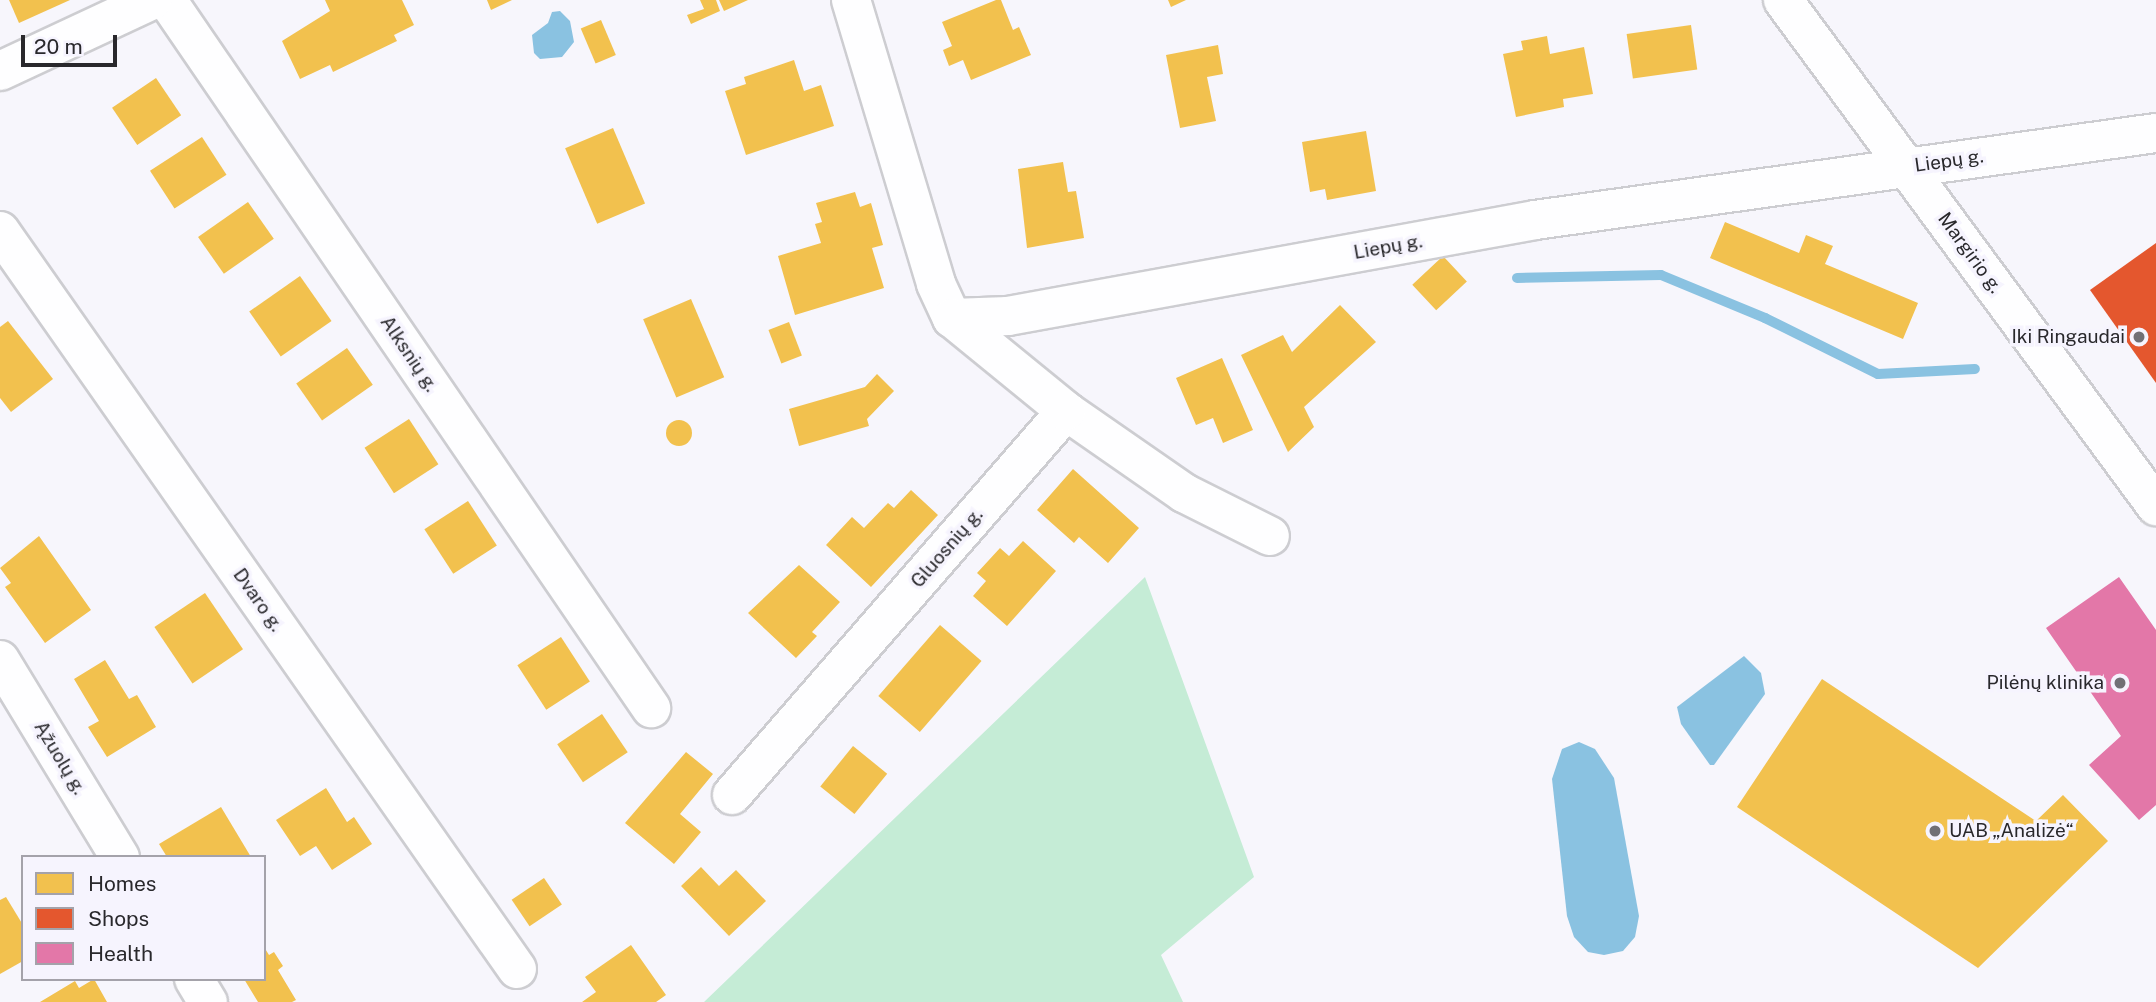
<!DOCTYPE html>
<meta charset="utf-8">
<style>
body{margin:0}
#map{position:relative;width:2156px;height:1002px;overflow:hidden;background:#f7f6fc;font-family:"Public Sans",sans-serif}
div>[style]{position:absolute}
[style*='--x']{left:calc(var(--x)*1px);top:calc(var(--y)*1px);width:calc(var(--w)*1px);rotate:calc(var(--a)*1deg)}
.green>*{inset:0;background:#c5ecd6}
.water>*{inset:0;background:#8ac2e1}
.homes>*{inset:0;background:#f2c14e;transform-origin:0 0}
.round{border-radius:50%}
.shops>*{inset:0;background:#e4572e}
.health>*{inset:0;background:#e377a8}
.stream>*{height:10px;margin:-5px;padding:0 5px;transform-origin:5px;border-radius:5px;background:#8ac2e1}
.roads{filter:drop-shadow(2px 0 #cdcdd1) drop-shadow(-2px 0 #cdcdd1) drop-shadow(0 2px #cdcdd1) drop-shadow(0 -2px #cdcdd1)}
.minor>*{height:38px;margin:-19px;padding:0 19px;transform-origin:19px;border-radius:19px;background:#fefeff}
.dots>*{width:19px;height:19px;translate:-50% -50%;box-sizing:border-box;border:4px solid #f6f4fe;border-radius:50%}
span{translate:-50% -50%;white-space:nowrap;text-align:center;line-height:1.15;-webkit-text-stroke:7px #f6f4fe;paint-order:stroke}
.street-label{font-size:19px;color:#29282c}
.poi-label{font-size:19px;color:#29282c}
.right{translate:-100% -50%;text-align:right}
.left{translate:0 -50%;text-align:left}
.legend{position:absolute;left:21px;top:855px;width:245px;height:126px;box-sizing:border-box;background:#f6f4fe;border:2px solid #a4a2aa;margin:0;padding:9px 12px;list-style:none;font-size:21px;color:#29282c}
.legend li{display:flex;align-items:center;gap:14px;height:35px}
.legend b{width:35px;border:2px solid #a4a2aa}
.scale{position:absolute;left:21px;top:35px;width:96px;height:32px;box-sizing:border-box;border:4px solid #29282c;border-top:0;padding-left:9px;font-size:21px;line-height:24px;white-space:nowrap;color:#29282c;-webkit-text-stroke:5px #f6f4fe;paint-order:stroke}
</style>
<div id="map">
<div class="green">
<div style="clip-path:polygon(1145px 577px,1254px 877px,1161px 955px,1183px 1002px,704px 1002px)"></div>
</div>
<div class="water">
<div style="clip-path:polygon(560px 11px,570px 21px,574px 42px,562px 57px,540px 59px,534px 53px,532px 35px,548px 23px,552px 12px)"></div>
<div style="clip-path:polygon(1744px 656px,1761px 673px,1765px 694px,1714px 765px,1710px 765px,1681px 724px,1677px 707px)"></div>
<div style="clip-path:polygon(1579px 742px,1595px 749px,1614px 778px,1639px 916px,1635px 937px,1623px 951px,1604px 955px,1588px 952px,1574px 937px,1567px 916px,1552px 779px,1562px 749px)"></div>
</div>
<div class="homes">
<div style="clip-path:polygon(9px 0,70px 0,19px 23px)"></div>
<div style="clip-path:polygon(325px 0,402px 0,414px 25px,394px 35px,397px 41px,333px 72px,330px 65px,300px 79px,282px 41px,330px 11px)"></div>
<div style="clip-path:polygon(487px 0,512px 0,491px 10px)"></div>
<div style="clip-path:polygon(700px 0,716px 0,720px 11px,691px 24px,687px 15px,704px 9px)"></div>
<div style="clip-path:polygon(719px 0,748px 0,724px 11px)"></div>
<div style="clip-path:polygon(996px 0,1001px 0,1013px 30px,1019px 27px,1031px 55px,971px 80px,963px 60px,949px 66px,943px 50px,952px 46px,942px 22px)"></div>
<div style="clip-path:polygon(1168px 0,1186px 0,1171px 7px)"></div>
<div style="left:601px;top:20px;width:38px;height:22px;rotate:67deg"></div>
<div style="left:1691px;top:25px;width:45px;height:65px;rotate:82deg"></div>
<div style="clip-path:polygon(1547px 36px,1550px 54px,1584px 47px,1593px 94px,1563px 99px,1564px 107px,1516px 117px,1503px 54px,1523px 50px,1521px 41px)"></div>
<div style="clip-path:polygon(1218px 45px,1223px 74px,1207px 77px,1216px 121px,1180px 128px,1166px 55px)"></div>
<div style="clip-path:polygon(794px 60px,804px 91px,821px 85px,834px 126px,746px 155px,725px 91px,746px 84px,744px 77px)"></div>
<div style="left:156px;top:78px;width:45px;height:53px;rotate:56deg"></div>
<div style="left:613px;top:128px;width:82px;height:52px;rotate:67deg"></div>
<div style="clip-path:polygon(1366px 131px,1376px 191px,1327px 200px,1325px 189px,1310px 192px,1302px 142px)"></div>
<div style="left:202px;top:137px;width:45px;height:62px;rotate:57deg"></div>
<div style="clip-path:polygon(1063px 162px,1068px 192px,1076px 191px,1084px 238px,1027px 248px,1018px 169px)"></div>
<div style="clip-path:polygon(855px 192px,860px 207px,871px 203px,883px 245px,872px 248px,884px 288px,795px 315px,778px 256px,821px 243px,815px 224px,822px 222px,816px 203px)"></div>
<div style="left:248px;top:202px;width:45px;height:61px;rotate:55deg"></div>
<div style="clip-path:polygon(1725px 222px,1799px 253px,1806px 235px,1833px 246px,1825px 264px,1918px 303px,1903px 339px,1710px 258px)"></div>
<div style="left:1443px;top:256px;width:35px;height:42px;rotate:47deg"></div>
<div style="left:300px;top:276px;width:55px;height:62px;rotate:55deg"></div>
<div style="left:691px;top:299px;width:85px;height:52px;rotate:67deg"></div>
<div style="clip-path:polygon(1340px 305px,1376px 342px,1304px 407px,1314px 427px,1288px 452px,1241px 355px,1283px 335px,1292px 352px)"></div>
<div style="clip-path:polygon(8px 321px,53px 379px,11px 412px,0 398px,0 327px)"></div>
<div style="left:789px;top:322px;width:36px;height:22px;rotate:69deg"></div>
<div style="left:347px;top:348px;width:45px;height:62px;rotate:55deg"></div>
<div style="clip-path:polygon(1222px 358px,1253px 430px,1223px 443px,1213px 418px,1196px 425px,1176px 378px)"></div>
<div style="clip-path:polygon(877px 374px,894px 391px,867px 419px,869px 426px,799px 446px,789px 409px,865px 387px)"></div>
<div style="left:409px;top:419px;width:54px;height:53px;rotate:57deg"></div>
<div class="round" style="left:666px;top:420px;width:26px;height:26px"></div>
<div style="clip-path:polygon(1073px 469px,1139px 528px,1108px 563px,1079px 537px,1074px 543px,1037px 510px)"></div>
<div style="clip-path:polygon(911px 490px,938px 515px,871px 587px,826px 545px,852px 517px,864px 528px,888px 503px,894px 508px)"></div>
<div style="left:468px;top:501px;width:53px;height:52px;rotate:57deg"></div>
<div style="clip-path:polygon(39px 536px,91px 610px,45px 643px,5px 587px,11px 583px,0 568px)"></div>
<div style="clip-path:polygon(1023px 541px,1056px 571px,1007px 626px,973px 596px,986px 581px,977px 573px,1000px 548px,1009px 556px)"></div>
<div style="clip-path:polygon(799px 565px,840px 602px,812px 632px,817px 636px,796px 658px,748px 613px)"></div>
<div style="left:205px;top:593px;width:68px;height:61px;rotate:56deg"></div>
<div style="left:940px;top:625px;width:55px;height:94px;rotate:41deg"></div>
<div style="left:561px;top:637px;width:53px;height:52px;rotate:57deg"></div>
<div style="clip-path:polygon(105px 660px,129px 699px,137px 695px,156px 727px,107px 757px,88px 727px,99px 721px,74px 679px)"></div>
<div style="clip-path:polygon(1822px 679px,2036px 821px,2063px 795px,2108px 841px,1978px 968px,1737px 807px)"></div>
<div style="left:602px;top:714px;width:46px;height:54px;rotate:56deg"></div>
<div style="left:853px;top:746px;width:44px;height:52px;rotate:39deg"></div>
<div style="clip-path:polygon(686px 752px,713px 774px,680px 814px,701px 832px,674px 864px,625px 823px)"></div>
<div style="clip-path:polygon(326px 788px,347px 822px,354px 817px,372px 844px,332px 870px,316px 846px,300px 856px,276px 820px)"></div>
<div style="clip-path:polygon(221px 807px,251px 857px,167px 857px,159px 844px)"></div>
<div style="clip-path:polygon(701px 867px,719px 886px,736px 870px,766px 901px,729px 936px,681px 886px)"></div>
<div style="left:544px;top:878px;width:32px;height:39px;rotate:56deg"></div>
<div style="clip-path:polygon(6px 897px,23px 925px,23px 961px,0 974px,0 900px)"></div>
<div style="clip-path:polygon(631px 945px,666px 995px,656px 1002px,582px 1002px,596px 992px,585px 977px)"></div>
<div style="clip-path:polygon(264px 947px,269px 955px,274px 952px,283px 966px,278px 970px,296px 1000px,292px 1002px,258px 1002px,244px 979px,264px 979px)"></div>
<div style="clip-path:polygon(94px 979px,107px 1002px,40px 1002px,75px 981px,79px 988px)"></div>
</div>
<div class="shops">
<div style="clip-path:polygon(2156px 243px,2156px 383px,2090px 290px)"></div>
</div>
<div class="health">
<div style="clip-path:polygon(2119px 577px,2156px 630px,2156px 805px,2139px 820px,2089px 765px,2121px 736px,2046px 628px)"></div>
</div>
<div class="stream">
<div style="--x:1517;--y:278;--w:144;--a:-1.2"></div>
<div style="--x:1661;--y:275;--w:113;--a:22.5"></div>
<div style="--x:1765;--y:318;--w:126;--a:26.4"></div>
<div style="--x:1878;--y:374;--w:97;--a:-3"></div>
</div>
<div class="roads">
<div class="minor">
<div style="--x:167;--y:0;--w:858;--a:55.64"></div>
<div style="--x:851;--y:0;--w:296;--a:73.3"></div>
<div style="--x:936;--y:284;--w:38;--a:65"></div>
<div style="--x:952;--y:318;--w:56;--a:-2"></div>
<div style="--x:1008;--y:316;--w:536;--a:-10.32"></div>
<div style="--x:1535;--y:220;--w:627;--a:-7.98"></div>
<div style="--x:1783;--y:0;--w:629;--a:53.6"></div>
<div style="--x:0;--y:71;--w:168;--a:-25"></div>
<div style="--x:0;--y:231;--w:901;--a:54.99"></div>
<div style="--x:1066;--y:411;--w:144;--a:34.8"></div>
<div style="--x:1184;--y:493;--w:96;--a:26.6"></div>
<div style="--x:0;--y:660;--w:231;--a:58.7"></div>
<div style="--x:732;--y:795;--w:509;--a:-48.98"></div>
<div style="--x:1066;--y:411;--w:147;--a:-140.8"></div>
<div style="--x:194;--y:979;--w:27;--a:59"></div>
</div>
</div>
<div class="dots">
<div style="left:2139px;top:337px;background:#717075"></div>
<div style="left:2120px;top:683px;background:#717075"></div>
<div style="left:1935px;top:831px;background:#717075"></div>
</div>
<div class="street-label">
<span style="left:1949px;top:161px;rotate:-8deg">Liepų g.</span>
<span style="left:1388px;top:247px;rotate:-10deg">Liepų g.</span>
<span style="left:1970px;top:253px;rotate:54deg">Margirio g.</span>
<span style="left:409px;top:354px;rotate:56deg">Alksnių g.</span>
<span style="left:947px;top:548px;rotate:-49deg">Gluosnių g.</span>
<span style="left:258px;top:600px;rotate:55deg">Dvaro g.</span>
<span style="left:60px;top:758px;rotate:59deg">Ąžuolų g.</span>
</div>
<div class="poi-label">
<span class="right" style="left:2125px;top:337px">Iki Ringaudai</span>
<span class="right" style="left:2104px;top:683px">Pilėnų klinika</span>
<span class="left" style="left:1949px;top:831px">UAB „Analizė“</span>
</div>
<ul class="legend">
<li><b style="height:19px;background:#f2c14e"></b>Homes</li>
<li><b style="height:19px;background:#e4572e"></b>Shops</li>
<li><b style="height:19px;background:#e377a8"></b>Health</li>
</ul>
<div class="scale">20 m</div>
</div>
